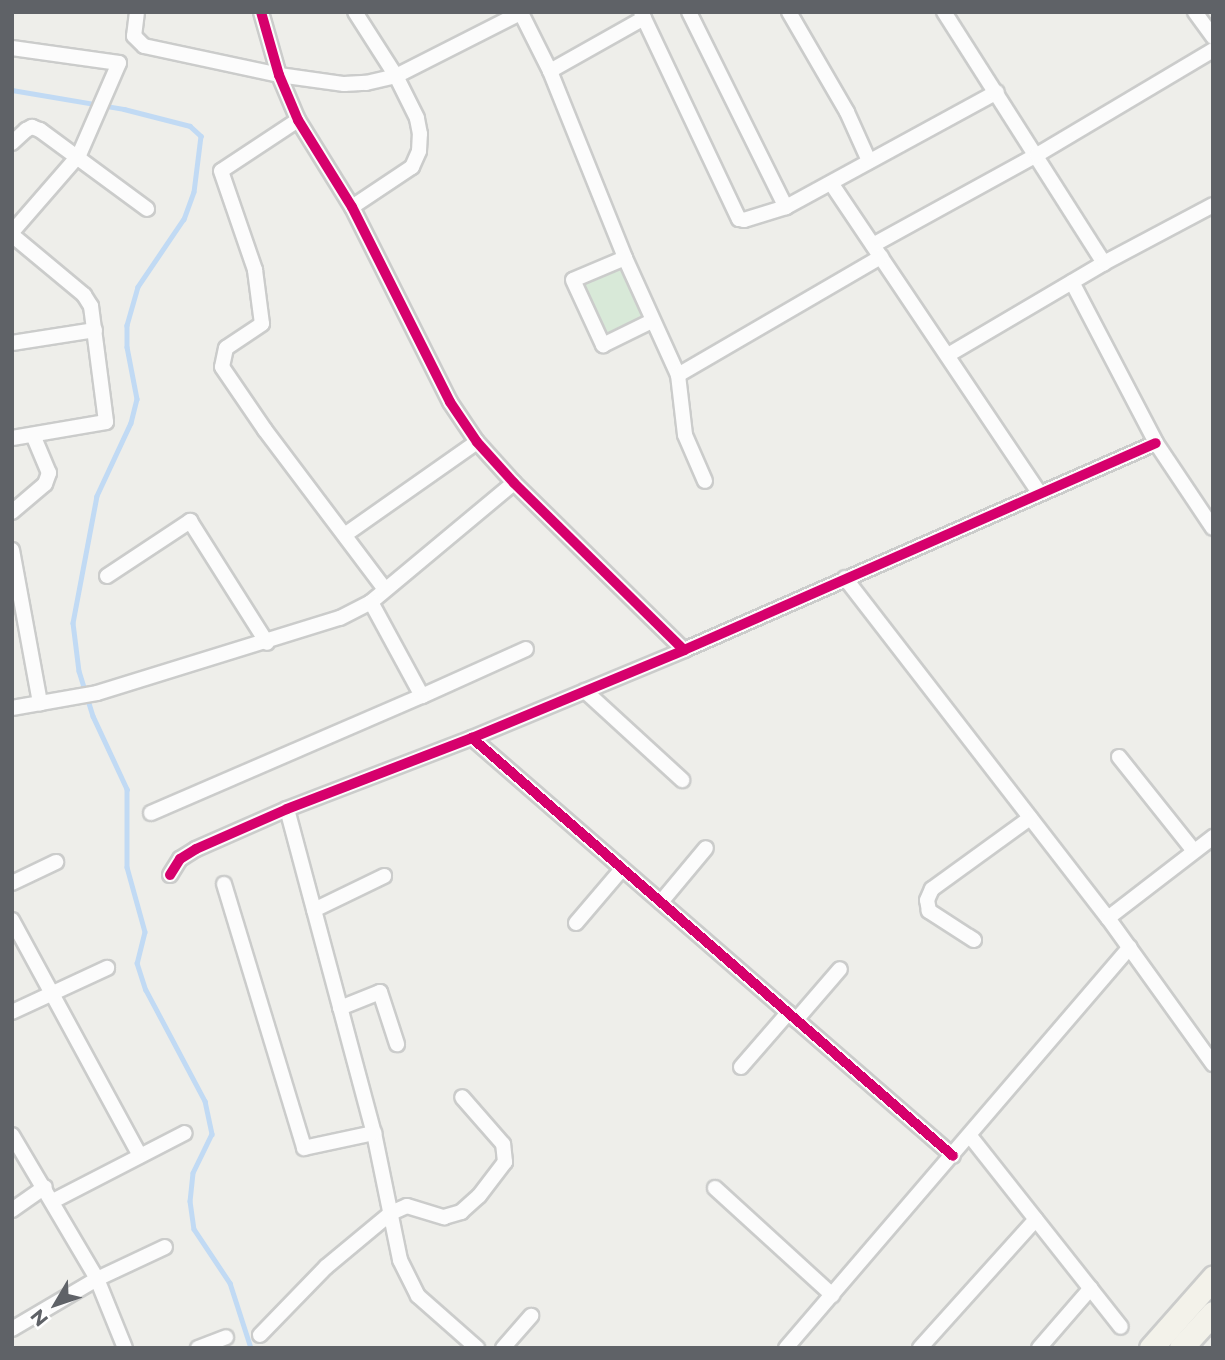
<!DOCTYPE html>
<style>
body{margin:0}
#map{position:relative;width:1225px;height:1360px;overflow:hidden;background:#eeeeea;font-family:Montserrat,sans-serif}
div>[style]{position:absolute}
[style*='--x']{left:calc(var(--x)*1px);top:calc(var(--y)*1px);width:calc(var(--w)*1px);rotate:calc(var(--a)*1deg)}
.green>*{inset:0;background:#d8e9d8;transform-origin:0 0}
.stream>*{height:4.5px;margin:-2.25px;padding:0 2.25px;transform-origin:2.25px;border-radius:2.25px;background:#c1daf4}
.roads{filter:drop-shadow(2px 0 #cbcccb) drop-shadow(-2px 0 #cbcccb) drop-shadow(0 2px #cbcccb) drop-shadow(0 -2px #cbcccb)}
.street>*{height:14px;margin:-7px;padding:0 7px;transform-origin:7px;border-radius:7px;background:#fcfcfc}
.primary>*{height:23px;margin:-11.5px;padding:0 11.5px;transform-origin:11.5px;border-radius:11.5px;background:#f3f2ea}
.cycleway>*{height:10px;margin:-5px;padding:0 5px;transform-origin:5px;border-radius:5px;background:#d6006c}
span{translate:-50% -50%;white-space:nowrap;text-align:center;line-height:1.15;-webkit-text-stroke:5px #fff;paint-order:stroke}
.frame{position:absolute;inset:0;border:14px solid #5f6267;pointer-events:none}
.north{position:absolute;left:21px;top:1269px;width:70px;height:70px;-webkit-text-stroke:5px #fff;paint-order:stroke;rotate:231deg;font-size:19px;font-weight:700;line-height:28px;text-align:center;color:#5f6267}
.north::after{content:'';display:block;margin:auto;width:24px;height:32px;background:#5f6267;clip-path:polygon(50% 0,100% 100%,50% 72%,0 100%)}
</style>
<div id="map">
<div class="green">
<div style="left:623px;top:266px;width:57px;height:45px;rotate:68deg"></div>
</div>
<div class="stream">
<div style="--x:12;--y:90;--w:114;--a:9.6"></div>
<div style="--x:124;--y:109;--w:68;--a:14.4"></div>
<div style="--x:190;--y:126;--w:15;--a:42"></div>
<div style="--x:201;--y:136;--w:56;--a:97.1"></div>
<div style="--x:194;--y:192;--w:29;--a:110"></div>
<div style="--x:184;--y:219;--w:82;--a:124.1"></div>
<div style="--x:138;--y:287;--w:40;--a:106"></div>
<div style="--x:127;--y:325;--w:22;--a:90"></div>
<div style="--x:127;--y:347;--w:53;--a:79.1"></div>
<div style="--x:137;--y:399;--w:25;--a:104"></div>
<div style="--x:131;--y:423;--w:81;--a:115"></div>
<div style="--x:97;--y:496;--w:129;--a:100.7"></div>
<div style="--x:73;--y:623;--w:48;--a:82.9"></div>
<div style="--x:79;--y:671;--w:47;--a:72.7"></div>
<div style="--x:93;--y:716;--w:81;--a:65"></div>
<div style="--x:127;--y:789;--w:78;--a:90"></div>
<div style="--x:127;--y:867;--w:67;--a:74.5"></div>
<div style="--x:145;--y:932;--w:32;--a:104"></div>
<div style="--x:137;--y:963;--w:28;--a:72"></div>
<div style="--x:146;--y:990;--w:126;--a:62"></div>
<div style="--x:205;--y:1101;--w:34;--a:78"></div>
<div style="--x:212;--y:1134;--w:43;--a:116"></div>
<div style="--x:193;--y:1173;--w:28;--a:96"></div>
<div style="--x:190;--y:1201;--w:28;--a:82"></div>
<div style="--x:194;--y:1229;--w:65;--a:56.3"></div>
<div style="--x:230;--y:1283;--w:68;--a:72.1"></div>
</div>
<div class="roads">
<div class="street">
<div style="--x:137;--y:12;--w:24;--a:97"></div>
<div style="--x:134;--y:36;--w:14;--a:45"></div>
<div style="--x:144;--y:46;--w:138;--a:12.1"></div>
<div style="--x:279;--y:75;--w:66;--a:7.9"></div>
<div style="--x:344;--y:84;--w:22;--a:-3"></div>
<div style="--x:366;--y:83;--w:31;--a:-13"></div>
<div style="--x:396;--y:76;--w:141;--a:-26.9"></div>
<div style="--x:261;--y:12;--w:66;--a:74.1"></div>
<div style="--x:279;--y:75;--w:49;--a:67.1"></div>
<div style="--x:298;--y:120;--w:102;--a:58.2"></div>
<div style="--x:352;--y:207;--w:218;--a:63.3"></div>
<div style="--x:450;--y:402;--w:48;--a:56"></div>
<div style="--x:477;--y:442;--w:55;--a:47.9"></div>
<div style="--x:514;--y:483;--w:238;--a:44.5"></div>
<div style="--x:641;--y:12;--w:229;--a:64.7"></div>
<div style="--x:739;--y:219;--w:5;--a:11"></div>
<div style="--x:744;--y:220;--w:44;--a:-17.2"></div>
<div style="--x:786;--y:207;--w:240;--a:-28.6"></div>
<div style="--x:689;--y:12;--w:218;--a:63.6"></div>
<div style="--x:789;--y:12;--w:116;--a:59.9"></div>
<div style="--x:847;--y:112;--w:54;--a:65.8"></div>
<div style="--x:944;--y:12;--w:298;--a:57.5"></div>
<div style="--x:1195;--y:12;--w:31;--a:54"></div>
<div style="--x:521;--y:13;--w:65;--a:63.4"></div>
<div style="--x:550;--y:71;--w:201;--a:68.1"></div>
<div style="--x:625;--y:258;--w:128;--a:65.6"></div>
<div style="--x:678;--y:375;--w:60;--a:83.3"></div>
<div style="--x:685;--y:435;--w:50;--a:66.5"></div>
<div style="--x:12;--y:48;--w:108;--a:8"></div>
<div style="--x:119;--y:63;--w:100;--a:113.5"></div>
<div style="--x:79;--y:155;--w:102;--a:131"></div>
<div style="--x:550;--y:71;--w:108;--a:-29.4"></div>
<div style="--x:298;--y:120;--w:92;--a:146.5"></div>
<div style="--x:221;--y:171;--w:105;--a:71"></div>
<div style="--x:255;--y:270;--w:54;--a:82.6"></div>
<div style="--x:262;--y:324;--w:43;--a:146.3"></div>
<div style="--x:226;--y:348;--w:19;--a:102"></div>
<div style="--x:222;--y:367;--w:76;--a:55.7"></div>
<div style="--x:265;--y:430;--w:199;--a:53"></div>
<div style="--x:12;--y:143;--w:19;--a:-43"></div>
<div style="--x:26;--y:130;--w:7;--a:-27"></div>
<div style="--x:32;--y:127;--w:9;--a:21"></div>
<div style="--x:40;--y:130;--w:133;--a:36.4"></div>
<div style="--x:831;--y:183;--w:372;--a:56.1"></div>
<div style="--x:352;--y:207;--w:72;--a:-33.7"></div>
<div style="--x:412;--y:167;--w:17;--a:-66"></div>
<div style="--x:419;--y:151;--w:17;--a:-87"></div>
<div style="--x:420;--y:134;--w:16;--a:-101"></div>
<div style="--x:417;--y:118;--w:47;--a:-116.6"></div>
<div style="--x:396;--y:76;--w:76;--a:-122.6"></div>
<div style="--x:12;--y:235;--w:94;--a:39.8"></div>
<div style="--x:84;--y:295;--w:13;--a:58"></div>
<div style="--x:91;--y:306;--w:117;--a:82.6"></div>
<div style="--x:106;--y:422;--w:95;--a:170.3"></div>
<div style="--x:873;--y:245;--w:187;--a:-28.8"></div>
<div style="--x:1037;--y:155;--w:205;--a:-30.8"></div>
<div style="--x:625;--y:258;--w:56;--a:157.1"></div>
<div style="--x:573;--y:280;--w:72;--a:65.2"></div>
<div style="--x:603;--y:345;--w:55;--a:-26.1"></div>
<div style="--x:1072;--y:282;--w:182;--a:62.4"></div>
<div style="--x:1156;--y:443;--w:102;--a:56.2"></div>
<div style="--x:12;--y:343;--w:84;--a:-8.9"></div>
<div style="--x:948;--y:355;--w:181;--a:-30.5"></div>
<div style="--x:1104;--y:263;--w:123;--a:-28"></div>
<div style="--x:678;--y:375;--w:235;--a:-30.2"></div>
<div style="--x:12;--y:512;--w:43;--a:-40.3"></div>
<div style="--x:45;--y:484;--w:12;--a:-70"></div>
<div style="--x:49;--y:473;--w:41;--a:-112.8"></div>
<div style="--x:346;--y:534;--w:160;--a:-35.1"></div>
<div style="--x:12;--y:550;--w:156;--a:79.6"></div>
<div style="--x:107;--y:576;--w:100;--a:-33.5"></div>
<div style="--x:190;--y:521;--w:144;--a:57.7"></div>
<div style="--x:845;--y:578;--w:430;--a:52.3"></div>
<div style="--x:1108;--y:918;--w:180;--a:54.3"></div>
<div style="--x:585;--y:691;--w:132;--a:42.5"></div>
<div style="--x:422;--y:696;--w:114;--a:-24.3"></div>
<div style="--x:12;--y:708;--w:86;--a:-10"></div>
<div style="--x:97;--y:693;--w:254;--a:-17.2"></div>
<div style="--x:340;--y:618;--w:35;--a:-27"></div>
<div style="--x:371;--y:602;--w:186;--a:-39.8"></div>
<div style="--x:472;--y:738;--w:637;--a:40.99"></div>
<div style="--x:1119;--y:757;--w:120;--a:51.4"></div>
<div style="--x:287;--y:809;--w:335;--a:75"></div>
<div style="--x:374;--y:1133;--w:130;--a:78.4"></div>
<div style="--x:400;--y:1260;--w:40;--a:63.4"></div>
<div style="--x:418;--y:1296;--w:79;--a:41.4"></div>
<div style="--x:151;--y:813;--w:295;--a:-23.4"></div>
<div style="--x:422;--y:696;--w:107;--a:-118.5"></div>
<div style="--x:170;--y:875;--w:19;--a:-58"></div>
<div style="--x:180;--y:859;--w:19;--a:-32"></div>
<div style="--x:196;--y:849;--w:99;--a:-23.7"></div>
<div style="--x:287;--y:809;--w:198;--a:-21"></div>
<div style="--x:472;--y:738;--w:230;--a:-22.5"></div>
<div style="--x:684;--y:650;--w:515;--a:-23.68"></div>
<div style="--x:12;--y:883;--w:49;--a:-25.5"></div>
<div style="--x:224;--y:884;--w:276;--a:73.1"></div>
<div style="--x:304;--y:1148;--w:72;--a:-12.1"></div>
<div style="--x:661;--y:902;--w:70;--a:-50.2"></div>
<div style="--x:314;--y:910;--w:78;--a:-25.9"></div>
<div style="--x:1108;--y:918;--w:133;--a:-37.6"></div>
<div style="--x:12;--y:920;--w:268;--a:61.5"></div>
<div style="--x:576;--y:923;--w:71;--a:-49.6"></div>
<div style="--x:974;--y:940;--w:54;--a:-147.2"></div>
<div style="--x:929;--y:911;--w:11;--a:-100"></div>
<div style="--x:927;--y:900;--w:12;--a:-66"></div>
<div style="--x:932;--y:889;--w:121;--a:-35.9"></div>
<div style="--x:340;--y:1008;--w:43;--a:-21.8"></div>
<div style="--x:380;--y:992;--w:55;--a:71.9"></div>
<div style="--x:12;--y:1012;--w:105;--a:-24.9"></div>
<div style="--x:796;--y:1020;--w:67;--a:-49.2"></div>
<div style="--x:741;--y:1067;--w:72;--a:-49"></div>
<div style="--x:12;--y:1135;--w:167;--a:59.4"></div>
<div style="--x:97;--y:1279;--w:74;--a:67.9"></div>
<div style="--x:970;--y:1136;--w:243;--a:51.7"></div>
<div style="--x:715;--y:1188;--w:159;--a:42.4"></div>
<div style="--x:53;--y:1201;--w:148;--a:-27.3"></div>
<div style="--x:12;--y:1210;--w:40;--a:-34.9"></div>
<div style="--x:12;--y:1329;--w:99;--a:-30.5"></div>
<div style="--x:97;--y:1279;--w:75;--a:-25.2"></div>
<div style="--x:260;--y:1335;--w:95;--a:-45.9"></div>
<div style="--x:326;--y:1267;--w:85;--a:-39.7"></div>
<div style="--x:391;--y:1213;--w:17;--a:-24"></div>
<div style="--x:407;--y:1206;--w:39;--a:17"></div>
<div style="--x:444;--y:1217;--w:18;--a:-16"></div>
<div style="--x:461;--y:1212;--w:24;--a:-42"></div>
<div style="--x:479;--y:1196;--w:43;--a:-52.6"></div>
<div style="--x:505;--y:1162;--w:18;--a:-96"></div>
<div style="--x:503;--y:1144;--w:62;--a:-131.1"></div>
<div style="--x:198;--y:1348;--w:30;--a:-21"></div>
<div style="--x:503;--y:1348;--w:43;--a:-48.8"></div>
<div style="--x:786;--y:1348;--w:528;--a:-49.38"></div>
<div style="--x:920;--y:1348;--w:173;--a:-48"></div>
<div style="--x:1039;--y:1348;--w:79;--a:-49.1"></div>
</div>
<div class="primary">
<div style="--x:1151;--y:1348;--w:94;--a:-48.5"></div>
<div style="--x:1181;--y:1348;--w:47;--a:-47.6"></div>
</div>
</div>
<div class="cycleway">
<div style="--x:261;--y:12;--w:66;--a:74.1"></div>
<div style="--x:279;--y:75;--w:49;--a:67.1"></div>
<div style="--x:298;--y:120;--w:102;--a:58.2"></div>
<div style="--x:352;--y:207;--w:218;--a:63.3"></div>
<div style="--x:450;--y:402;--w:48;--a:56"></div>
<div style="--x:477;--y:442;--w:55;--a:47.9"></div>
<div style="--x:514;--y:483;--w:238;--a:44.5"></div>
<div style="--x:472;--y:738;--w:637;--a:40.99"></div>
<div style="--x:170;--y:875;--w:19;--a:-58"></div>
<div style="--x:180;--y:859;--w:19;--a:-32"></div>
<div style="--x:196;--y:849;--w:99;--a:-23.7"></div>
<div style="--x:287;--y:809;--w:198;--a:-21"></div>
<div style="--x:472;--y:738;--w:230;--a:-22.5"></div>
<div style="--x:684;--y:650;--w:515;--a:-23.68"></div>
</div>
<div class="frame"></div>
<div class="north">N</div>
</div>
